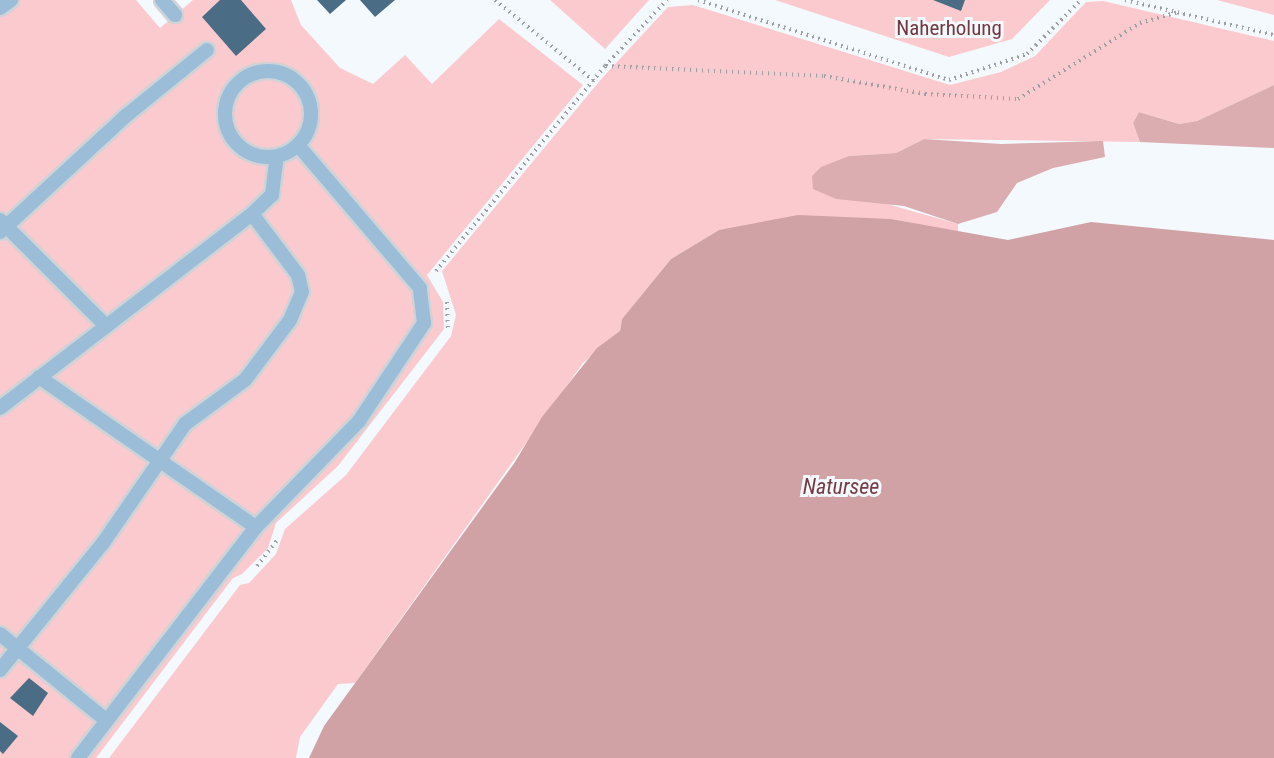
<!DOCTYPE html>
<style>
body{margin:0}
#map{position:relative;width:1274px;height:758px;overflow:hidden;background:#f4f9fd;font-family:"Roboto Condensed",sans-serif}
div>[style]{position:absolute}
[style*='--x']{left:calc(var(--x)*1px);top:calc(var(--y)*1px);width:calc(var(--w)*1px);rotate:calc(var(--a)*1deg)}
.green>*{inset:0;background:#fbcace}
.forest>*{inset:0;background:#dbacb0}
.water>*{inset:0;background:#d0a1a5}
.building>*{inset:0;background:#4a6c85}
.path>*{height:4px;margin-top:-2px;transform-origin:0;background:repeating-linear-gradient(90deg,#9c9fa3 0 1.5px,transparent 0 6px)}
.roads{filter:drop-shadow(2px 0 #cfd3d7) drop-shadow(-2px 0 #cfd3d7) drop-shadow(0 2px #cfd3d7) drop-shadow(0 -2px #cfd3d7)}
.service>*{height:14px;margin:-7px;padding:0 7px;transform-origin:7px;border-radius:7px;background:#9bbdd7}
.service>.ring{margin:-7px;padding:0;box-sizing:content-box;background:none;border:14px solid #9bbdd7;border-radius:50%}
span{translate:-50% -50%;white-space:nowrap;text-align:center;line-height:1.15;-webkit-text-stroke:6px #f4f9fd;paint-order:stroke}
.park-label{font-size:21px;color:#743740}
.water-label{font-size:22px;color:#783b43;font-style:italic}
</style>
<div id="map">
<div class="green">
<div style="clip-path:polygon(0 0,136px 0,160px 28px,193px 0,291px 0,301px 25px,340px 68px,373px 84px,405px 55px,432px 84px,499px 19px,583px 85px,427px 275px,443px 302px,444px 329px,338px 466px,276px 523px,268px 548px,242px 574px,233px 578px,96px 758px,0 758px)"></div>
<div style="clip-path:polygon(550px 0,649px 0,605px 49px)"></div>
<div style="clip-path:polygon(775px 0,1050px 0,1012px 39px,949px 57px)"></div>
<div style="clip-path:polygon(1217px 0,1274px 0,1274px 15px)"></div>
<div style="clip-path:polygon(1103px 1px,1274px 41px,1274px 85px,1197px 121px,1179px 124px,1139px 112px,1133px 123px,1140px 142px,924px 139px,896px 153px,849px 156px,880px 202px,958px 224px,958px 232px,891px 219px,719px 230px,671px 259px,622px 319px,620px 331px,583px 363px,355px 683px,338px 684px,300px 737px,296px 758px,109px 758px,240px 585px,249px 583px,276px 554px,285px 529px,346px 475px,451px 336px,456px 315px,442px 271px,603px 77px,668px 7px,693px 5px,950px 85px,1001px 72px,1035px 56px,1086px 2px)"></div>
</div>
<div class="forest">
<div style="clip-path:polygon(1274px 85px,1274px 148px,1140px 142px,1133px 123px,1139px 112px,1179px 124px,1197px 121px)"></div>
<div style="clip-path:polygon(924px 139px,1001px 144px,1103px 141px,1105px 157px,1053px 168px,1017px 183px,997px 212px,958px 224px,904px 206px,836px 199px,813px 189px,812px 176px,821px 167px,849px 156px,896px 153px)"></div>
</div>
<div class="water">
<div style="clip-path:polygon(798px 215px,891px 219px,1008px 240px,1091px 222px,1274px 240px,1274px 758px,309px 758px,324px 726px,515px 462px,542px 417px,597px 348px,620px 331px,622px 319px,671px 259px,719px 230px)"></div>
</div>
<div class="building">
<div style="clip-path:polygon(220px 0,241px 0,266px 29px,236px 56px,202px 17px)"></div>
<div style="clip-path:polygon(317px 0,346px 0,330px 14px)"></div>
<div style="clip-path:polygon(360px 0,395px 0,375px 17px)"></div>
<div style="clip-path:polygon(933px 0,965px 0,961px 11px)"></div>
<div style="clip-path:polygon(29px 678px,48px 693px,33px 716px,10px 698px)"></div>
<div style="clip-path:polygon(0 722px,18px 736px,3px 754px,0 751px)"></div>
</div>
<div class="path">
<div style="--x:495;--y:0;--w:128;--a:39.3"></div>
<div style="--x:698;--y:0;--w:263;--a:17.7"></div>
<div style="--x:949;--y:80;--w:82;--a:-18.4"></div>
<div style="--x:1027;--y:54;--w:76;--a:-45"></div>
<div style="--x:1125;--y:0;--w:153;--a:13.2"></div>
<div style="--x:606;--y:66;--w:218;--a:2.6"></div>
<div style="--x:824;--y:76;--w:103;--a:10.1"></div>
<div style="--x:925;--y:94;--w:93;--a:3.1"></div>
<div style="--x:1018;--y:99;--w:144;--a:-31.9"></div>
<div style="--x:1140;--y:23;--w:40;--a:-16"></div>
<div style="--x:436;--y:271;--w:266;--a:-50.5"></div>
<div style="--x:605;--y:66;--w:91;--a:-46.8"></div>
<div style="--x:447;--y:302;--w:27;--a:88"></div>
<div style="--x:257;--y:566;--w:34;--a:-52"></div>
</div>
<div class="roads">
<div class="service">
<div style="--x:162;--y:0;--w:20;--a:49"></div>
<div style="--x:0;--y:8;--w:14;--a:-36"></div>
<div class="ring" style="left:225px;top:71px;width:72px;height:72px"></div>
<div style="--x:0;--y:220;--w:150;--a:45"></div>
<div style="--x:0;--y:232;--w:173;--a:-42.7"></div>
<div style="--x:127;--y:115;--w:103;--a:-39.1"></div>
<div style="--x:39;--y:377;--w:264;--a:34.7"></div>
<div style="--x:0;--y:408;--w:318;--a:-37.6"></div>
<div style="--x:252;--y:214;--w:28;--a:-44"></div>
<div style="--x:272;--y:195;--w:39;--a:-83"></div>
<div style="--x:0;--y:634;--w:136;--a:39.1"></div>
<div style="--x:0;--y:670;--w:164;--a:-51"></div>
<div style="--x:103;--y:543;--w:145;--a:-55.4"></div>
<div style="--x:185;--y:424;--w:74;--a:-36.3"></div>
<div style="--x:245;--y:380;--w:75;--a:-53.1"></div>
<div style="--x:290;--y:320;--w:30;--a:-67"></div>
<div style="--x:302;--y:292;--w:17;--a:-103"></div>
<div style="--x:298;--y:275;--w:76;--a:-127"></div>
<div style="--x:78;--y:758;--w:292;--a:-52.4"></div>
<div style="--x:256;--y:527;--w:148;--a:-45.8"></div>
<div style="--x:359;--y:421;--w:118;--a:-56.4"></div>
<div style="--x:424;--y:323;--w:35;--a:-97"></div>
<div style="--x:420;--y:288;--w:188;--a:-130.5"></div>
</div>
</div>
<div class="park-label">
<span style="left:949px;top:28px">Naherholung</span>
</div>
<div class="water-label">
<span style="left:841px;top:487px">Natursee</span>
</div>
</div>
